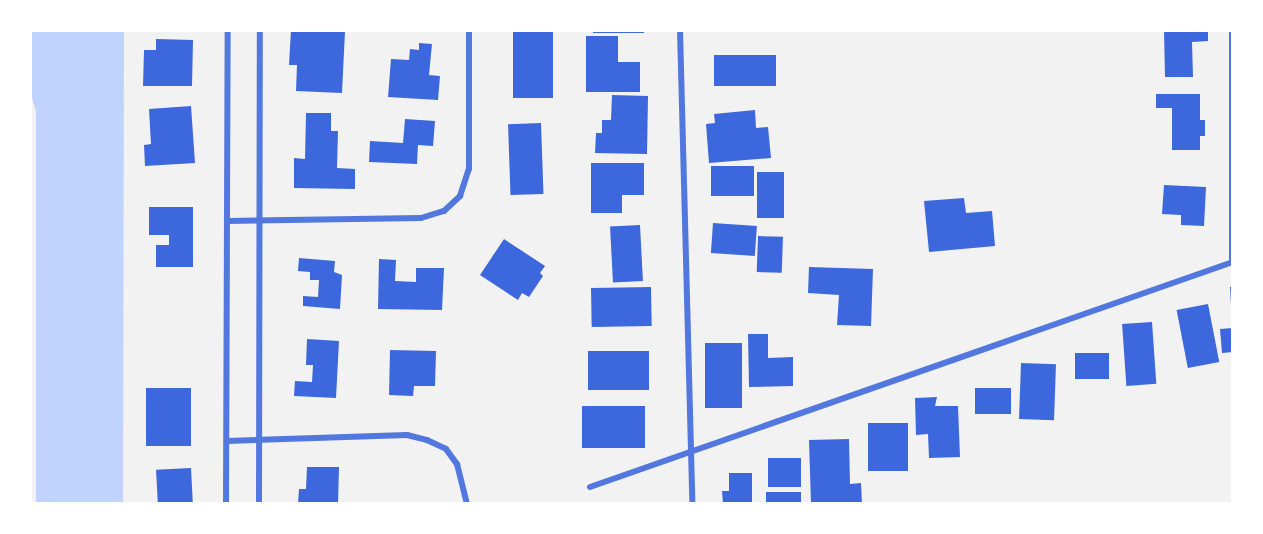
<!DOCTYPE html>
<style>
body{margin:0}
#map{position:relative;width:1263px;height:534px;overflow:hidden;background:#f2f2f2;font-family:"Archivo Narrow",sans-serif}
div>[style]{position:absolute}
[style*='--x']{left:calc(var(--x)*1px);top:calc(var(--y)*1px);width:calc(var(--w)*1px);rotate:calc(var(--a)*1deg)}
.water>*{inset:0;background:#bfd3fe}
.building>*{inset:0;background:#3d67dc;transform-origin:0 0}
.minor>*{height:6px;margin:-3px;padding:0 3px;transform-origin:3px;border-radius:3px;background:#5277de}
span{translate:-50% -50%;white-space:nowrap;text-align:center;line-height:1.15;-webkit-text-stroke:4.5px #fff;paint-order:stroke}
.frame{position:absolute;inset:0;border:32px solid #fff;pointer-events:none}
</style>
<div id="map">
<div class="water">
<div style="clip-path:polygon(30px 30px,124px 30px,123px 504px,36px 504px,36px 112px,30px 91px)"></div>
</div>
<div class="building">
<div style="clip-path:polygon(291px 30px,345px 31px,342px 93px,296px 91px,297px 65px,289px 65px)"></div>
<div style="left:513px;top:30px;width:40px;height:68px"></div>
<div style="left:593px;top:30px;width:51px;height:3px"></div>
<div style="clip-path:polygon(1164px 30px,1208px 30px,1208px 41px,1192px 42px,1193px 77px,1165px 77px)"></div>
<div style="clip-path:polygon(586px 36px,618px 36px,618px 62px,640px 62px,640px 92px,586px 92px)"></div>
<div style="clip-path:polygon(156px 39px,193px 40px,192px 86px,143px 86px,144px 50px,156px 50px)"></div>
<div style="clip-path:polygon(419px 43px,432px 44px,429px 75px,440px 76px,438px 100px,388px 97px,391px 59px,409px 60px,410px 49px,419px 50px)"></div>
<div style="left:714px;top:55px;width:62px;height:31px"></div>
<div style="clip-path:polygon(1156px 94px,1200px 94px,1200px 120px,1205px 120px,1205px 136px,1200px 136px,1200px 150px,1172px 150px,1172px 108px,1156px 108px)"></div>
<div style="clip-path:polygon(612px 95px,648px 96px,647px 154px,595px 153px,596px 133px,602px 133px,602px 120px,611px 120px)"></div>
<div style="clip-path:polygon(191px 106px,195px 163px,145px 166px,144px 145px,151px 144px,149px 109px)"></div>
<div style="clip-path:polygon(755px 110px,756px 128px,768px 127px,771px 158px,709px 163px,706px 124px,715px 123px,714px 114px)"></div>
<div style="clip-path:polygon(306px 113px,331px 113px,331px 131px,338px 131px,337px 168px,355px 169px,355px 189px,294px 188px,294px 158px,305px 159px)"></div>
<div style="clip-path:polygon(405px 119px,435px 121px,433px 146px,418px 145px,417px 164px,369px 162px,370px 141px,403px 143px)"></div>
<div style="left:541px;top:123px;width:71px;height:33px;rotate:88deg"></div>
<div style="clip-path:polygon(591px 163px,644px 163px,644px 195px,622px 195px,622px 213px,591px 213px)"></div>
<div style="left:754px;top:166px;width:30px;height:43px;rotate:90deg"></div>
<div style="left:757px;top:172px;width:27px;height:46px"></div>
<div style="clip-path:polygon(1164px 185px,1206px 187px,1204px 226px,1181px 225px,1181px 215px,1162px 214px)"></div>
<div style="clip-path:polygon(964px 198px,966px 213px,992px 211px,995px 246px,929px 252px,924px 201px)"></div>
<div style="clip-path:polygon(149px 207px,193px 207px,193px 267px,156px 267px,156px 245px,169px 245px,169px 235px,149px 235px)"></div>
<div style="left:713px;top:223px;width:44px;height:30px;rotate:4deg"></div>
<div style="left:640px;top:225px;width:56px;height:30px;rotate:87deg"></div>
<div style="left:758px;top:236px;width:25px;height:36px;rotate:2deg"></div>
<div style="clip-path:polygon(504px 239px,545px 266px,540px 273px,543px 276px,529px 297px,522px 293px,518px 300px,480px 275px)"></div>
<div style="clip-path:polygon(299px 258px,335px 261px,334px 272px,342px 275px,340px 309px,303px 306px,303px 296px,318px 297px,319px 280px,310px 280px,310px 272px,298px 271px)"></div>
<div style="clip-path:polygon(379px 259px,396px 260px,395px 281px,416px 282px,416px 268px,444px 268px,442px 310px,378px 309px)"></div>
<div style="clip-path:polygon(809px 267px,873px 269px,871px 326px,837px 325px,839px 295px,808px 293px)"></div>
<div style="clip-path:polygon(1233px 286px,1233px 304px,1231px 304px,1230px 287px)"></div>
<div style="left:651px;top:287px;width:39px;height:60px;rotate:89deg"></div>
<div style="left:1208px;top:304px;width:59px;height:32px;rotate:79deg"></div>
<div style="left:1152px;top:322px;width:62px;height:30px;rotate:86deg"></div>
<div style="clip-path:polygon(1233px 328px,1233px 352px,1222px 353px,1220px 329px)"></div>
<div style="clip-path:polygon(748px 334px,768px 334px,768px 358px,793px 357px,793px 386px,749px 387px)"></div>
<div style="clip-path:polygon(307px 339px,339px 341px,336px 398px,294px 396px,295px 381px,312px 382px,313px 365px,306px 365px)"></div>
<div style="left:742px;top:343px;width:65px;height:37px;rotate:90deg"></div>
<div style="clip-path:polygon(390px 350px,436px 351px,435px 386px,414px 386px,413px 396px,389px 395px)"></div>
<div style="left:588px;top:351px;width:61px;height:39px"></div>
<div style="left:1109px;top:353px;width:26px;height:34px;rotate:90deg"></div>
<div style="left:1021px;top:363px;width:35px;height:56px;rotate:2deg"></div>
<div style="left:146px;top:388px;width:45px;height:58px"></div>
<div style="left:1011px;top:388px;width:26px;height:36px;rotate:90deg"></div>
<div style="clip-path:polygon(937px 397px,935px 406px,958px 406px,960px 457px,929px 458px,928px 434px,916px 435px,915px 398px)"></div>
<div style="left:645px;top:406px;width:42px;height:63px;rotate:90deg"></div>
<div style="left:868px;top:423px;width:40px;height:48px"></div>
<div style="clip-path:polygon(849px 439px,850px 484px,861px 483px,862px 504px,811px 504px,809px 440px)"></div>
<div style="left:768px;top:458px;width:33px;height:29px"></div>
<div style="clip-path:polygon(307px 467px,339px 467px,338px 504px,298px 504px,299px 489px,306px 489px)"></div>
<div style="left:191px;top:468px;width:36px;height:35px;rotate:87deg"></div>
<div style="clip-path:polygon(729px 473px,752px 473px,752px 504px,723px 504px,722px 491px,729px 491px)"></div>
<div style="left:766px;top:492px;width:35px;height:12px"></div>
</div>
<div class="minor">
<div style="--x:680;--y:30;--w:474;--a:88.5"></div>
<div style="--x:228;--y:221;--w:193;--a:-0.9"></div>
<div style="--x:421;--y:218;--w:24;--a:-17"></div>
<div style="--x:444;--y:211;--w:22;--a:-43"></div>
<div style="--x:460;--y:196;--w:28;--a:-72"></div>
<div style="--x:469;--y:169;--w:139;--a:-90"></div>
<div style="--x:1232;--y:262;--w:232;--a:-90"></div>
<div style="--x:227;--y:441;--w:180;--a:-1.9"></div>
<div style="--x:407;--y:435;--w:21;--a:14"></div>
<div style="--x:427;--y:440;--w:21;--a:25"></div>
<div style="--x:446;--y:449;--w:19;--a:54"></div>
<div style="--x:457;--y:464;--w:41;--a:76"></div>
<div style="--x:590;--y:487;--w:681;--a:-19.29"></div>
<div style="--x:226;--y:504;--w:474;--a:-89.8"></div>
<div style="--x:259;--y:504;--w:474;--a:-89.9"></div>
</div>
<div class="frame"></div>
</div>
